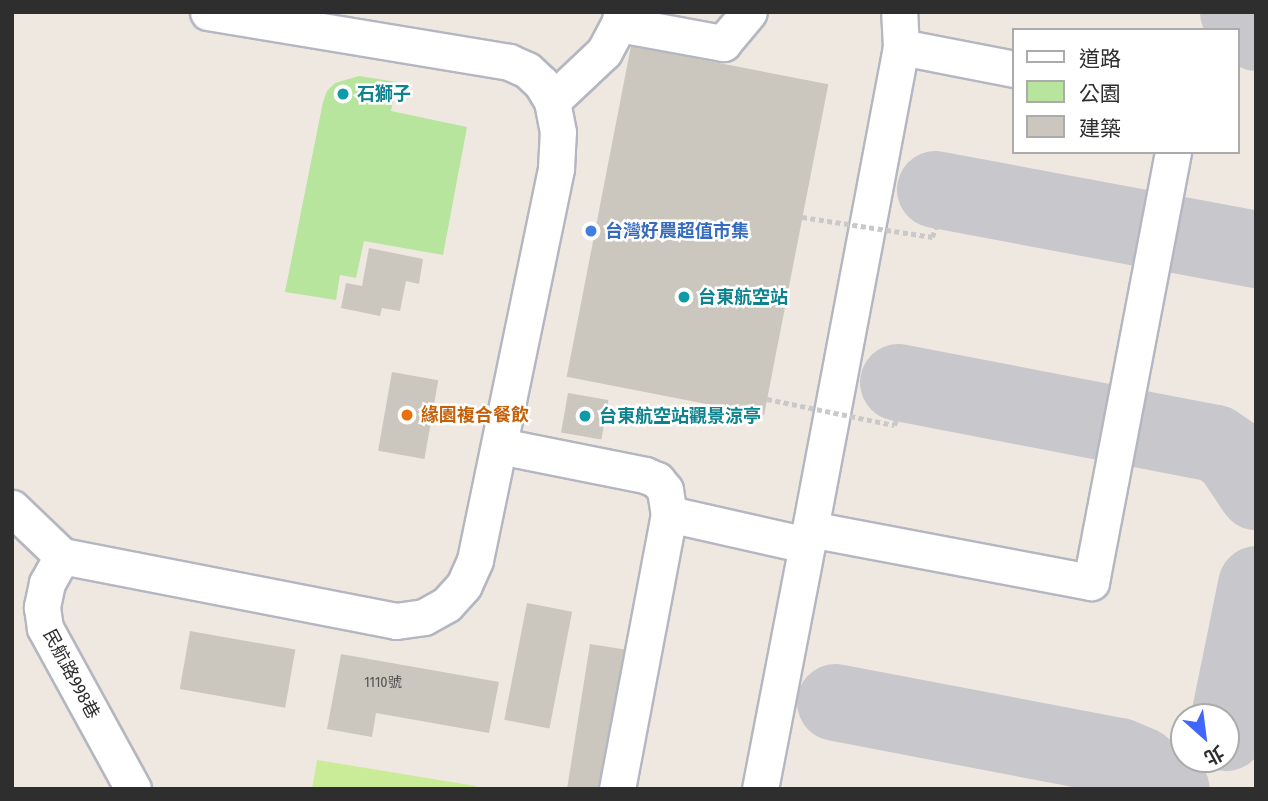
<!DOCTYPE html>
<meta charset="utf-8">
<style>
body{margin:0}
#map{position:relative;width:1268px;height:801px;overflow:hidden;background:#efe8e0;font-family:"Fira Sans Condensed","Noto Sans TC",sans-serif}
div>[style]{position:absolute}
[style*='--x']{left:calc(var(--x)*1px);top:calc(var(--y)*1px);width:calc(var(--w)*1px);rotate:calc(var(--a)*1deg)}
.green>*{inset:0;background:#b7e59d}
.pitch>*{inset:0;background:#caec99}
.taxiway>*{height:77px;margin:-38.5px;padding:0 38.5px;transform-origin:38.5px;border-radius:38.5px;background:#c8c7cc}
.building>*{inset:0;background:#cbc6be;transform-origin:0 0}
.roads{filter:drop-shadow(2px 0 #b4b7c1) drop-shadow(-2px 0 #b4b7c1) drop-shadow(0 2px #b4b7c1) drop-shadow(0 -2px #b4b7c1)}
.minor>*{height:35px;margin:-17.5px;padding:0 17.5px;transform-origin:17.5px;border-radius:17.5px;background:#fff}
.path-bridge>*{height:4.5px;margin-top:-2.25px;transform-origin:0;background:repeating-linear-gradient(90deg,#c9c9c9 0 5px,transparent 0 8.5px)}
.dots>*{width:19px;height:19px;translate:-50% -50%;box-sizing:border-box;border:4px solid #fff;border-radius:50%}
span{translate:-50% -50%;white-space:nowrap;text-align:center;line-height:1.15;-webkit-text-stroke:5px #fff;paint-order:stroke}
.number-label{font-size:14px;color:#555452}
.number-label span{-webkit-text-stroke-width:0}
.culture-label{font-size:18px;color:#0d838f;font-weight:700}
.left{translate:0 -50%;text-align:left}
.shop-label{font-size:18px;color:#366cbe;font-weight:700}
.food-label{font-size:18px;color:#c56008;font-weight:700}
.street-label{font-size:18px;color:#2e2e2e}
.frame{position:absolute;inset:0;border:14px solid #2e2e2e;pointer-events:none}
.legend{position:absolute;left:1012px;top:28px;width:228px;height:126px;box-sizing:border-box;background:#fff;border:2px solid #ababab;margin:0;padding:9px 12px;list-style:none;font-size:21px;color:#2e2e2e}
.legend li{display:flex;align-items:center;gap:14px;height:35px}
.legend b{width:35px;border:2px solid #ababab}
.north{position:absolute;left:1170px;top:703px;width:70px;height:70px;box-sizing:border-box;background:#fff;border:2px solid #ababab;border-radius:50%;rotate:152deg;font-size:19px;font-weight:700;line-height:28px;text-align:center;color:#2e2e2e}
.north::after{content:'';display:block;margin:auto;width:24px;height:32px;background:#4166fb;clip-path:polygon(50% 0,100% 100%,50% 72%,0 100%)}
</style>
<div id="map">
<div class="green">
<div style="clip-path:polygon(359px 76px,397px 82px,391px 111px,467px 127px,443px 255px,364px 241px,356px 278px,340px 275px,336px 300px,285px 292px,323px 102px,327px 91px,335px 83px)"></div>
</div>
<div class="pitch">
<div style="clip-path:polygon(317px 760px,476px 786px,475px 789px,312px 789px)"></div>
</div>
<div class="taxiway">
<div style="--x:1238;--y:12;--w:27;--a:48"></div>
<div style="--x:935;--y:189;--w:327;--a:10.6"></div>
<div style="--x:898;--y:382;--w:323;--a:10.9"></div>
<div style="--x:1215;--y:443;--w:19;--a:35"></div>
<div style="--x:1231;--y:454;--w:45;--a:56"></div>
<div style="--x:835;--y:702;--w:289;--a:10.8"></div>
<div style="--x:1119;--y:756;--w:23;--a:23"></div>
<div style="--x:1140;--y:765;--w:39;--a:38"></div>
<div style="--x:1226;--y:732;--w:151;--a:-78.5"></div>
</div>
<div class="building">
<div style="left:631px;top:46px;width:201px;height:337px;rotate:11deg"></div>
<div style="clip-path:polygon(369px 248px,423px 259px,419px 284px,406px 281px,400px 311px,382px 308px,380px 316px,341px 308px,346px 283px,362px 286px)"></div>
<div style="left:392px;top:372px;width:47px;height:80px;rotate:10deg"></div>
<div style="left:568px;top:393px;width:41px;height:40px;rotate:10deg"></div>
<div style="left:527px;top:603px;width:46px;height:119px;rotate:11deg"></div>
<div style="left:190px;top:631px;width:107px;height:59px;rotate:10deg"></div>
<div style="left:590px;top:644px;width:40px;height:147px;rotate:9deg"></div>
<div style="clip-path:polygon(341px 654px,499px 682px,489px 733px,376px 713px,372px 737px,327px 729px)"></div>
</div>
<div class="roads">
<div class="minor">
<div style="--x:619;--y:24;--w:106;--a:10.4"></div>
<div style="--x:723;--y:43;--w:40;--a:-50"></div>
<div style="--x:901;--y:47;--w:115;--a:11"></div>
<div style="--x:552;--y:101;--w:71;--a:-43.3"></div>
<div style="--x:604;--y:52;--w:32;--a:-62"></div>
<div style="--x:619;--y:24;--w:12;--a:-76"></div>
<div style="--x:500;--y:446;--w:148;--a:11.3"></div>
<div style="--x:645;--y:475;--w:13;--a:23"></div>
<div style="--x:657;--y:480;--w:13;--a:51"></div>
<div style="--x:665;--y:490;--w:24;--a:81"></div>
<div style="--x:669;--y:514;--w:280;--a:100.7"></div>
<div style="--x:12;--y:508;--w:69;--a:43.8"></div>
<div style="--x:62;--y:556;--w:340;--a:11"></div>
<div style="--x:396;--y:621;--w:28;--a:-8"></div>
<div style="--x:424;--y:617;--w:26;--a:-29"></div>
<div style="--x:447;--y:604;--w:25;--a:-48"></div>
<div style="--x:464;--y:585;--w:27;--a:-66"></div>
<div style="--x:475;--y:560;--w:400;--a:-78.3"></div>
<div style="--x:556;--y:168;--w:36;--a:-87"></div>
<div style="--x:558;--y:132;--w:32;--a:-101"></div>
<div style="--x:552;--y:101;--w:21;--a:-121"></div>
<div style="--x:541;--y:83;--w:19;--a:-137"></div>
<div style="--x:527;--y:70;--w:20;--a:-156"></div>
<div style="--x:509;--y:62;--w:305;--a:-170.6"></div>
<div style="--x:669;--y:514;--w:141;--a:12.7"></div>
<div style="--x:807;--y:545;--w:248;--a:100.9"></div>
<div style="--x:810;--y:529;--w:286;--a:10.7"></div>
<div style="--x:1091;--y:582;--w:438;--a:-79.2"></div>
<div style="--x:807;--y:545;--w:507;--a:-79.31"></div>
<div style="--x:901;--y:47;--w:35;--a:-93"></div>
<div style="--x:62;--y:556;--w:31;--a:119"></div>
<div style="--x:47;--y:583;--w:25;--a:102"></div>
<div style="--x:42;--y:607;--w:21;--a:82"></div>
<div style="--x:45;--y:628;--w:183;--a:61.3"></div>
</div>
</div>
<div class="path-bridge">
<div style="--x:802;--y:217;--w:132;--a:8.7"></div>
<div style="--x:932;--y:237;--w:15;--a:-67"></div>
<div style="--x:767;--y:399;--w:130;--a:11.6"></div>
<div style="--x:894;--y:425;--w:18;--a:-63"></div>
</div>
<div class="dots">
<div style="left:343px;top:94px;background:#0f9aa8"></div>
<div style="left:591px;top:231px;background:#3f7fe0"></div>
<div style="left:684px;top:297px;background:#0f9aa8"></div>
<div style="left:407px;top:415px;background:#e8710a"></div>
<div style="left:585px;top:416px;background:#0f9aa8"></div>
</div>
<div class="number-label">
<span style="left:383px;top:683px">1110號</span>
</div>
<div class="culture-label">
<span class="left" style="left:357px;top:94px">石獅子</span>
<span class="left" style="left:698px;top:297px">台東航空站</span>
<span class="left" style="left:599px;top:416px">台東航空站觀景涼亭</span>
</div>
<div class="shop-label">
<span class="left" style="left:605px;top:231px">台灣好農超值市集</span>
</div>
<div class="food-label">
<span class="left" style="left:421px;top:415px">緣園複合餐飲</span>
</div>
<div class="street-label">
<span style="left:71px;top:674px;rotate:62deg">民航路998巷</span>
</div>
<div class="frame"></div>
<ul class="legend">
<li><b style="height:9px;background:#fff"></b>道路</li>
<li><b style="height:19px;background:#b7e59d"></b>公園</li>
<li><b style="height:19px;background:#cbc6be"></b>建築</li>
</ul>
<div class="north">北</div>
</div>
